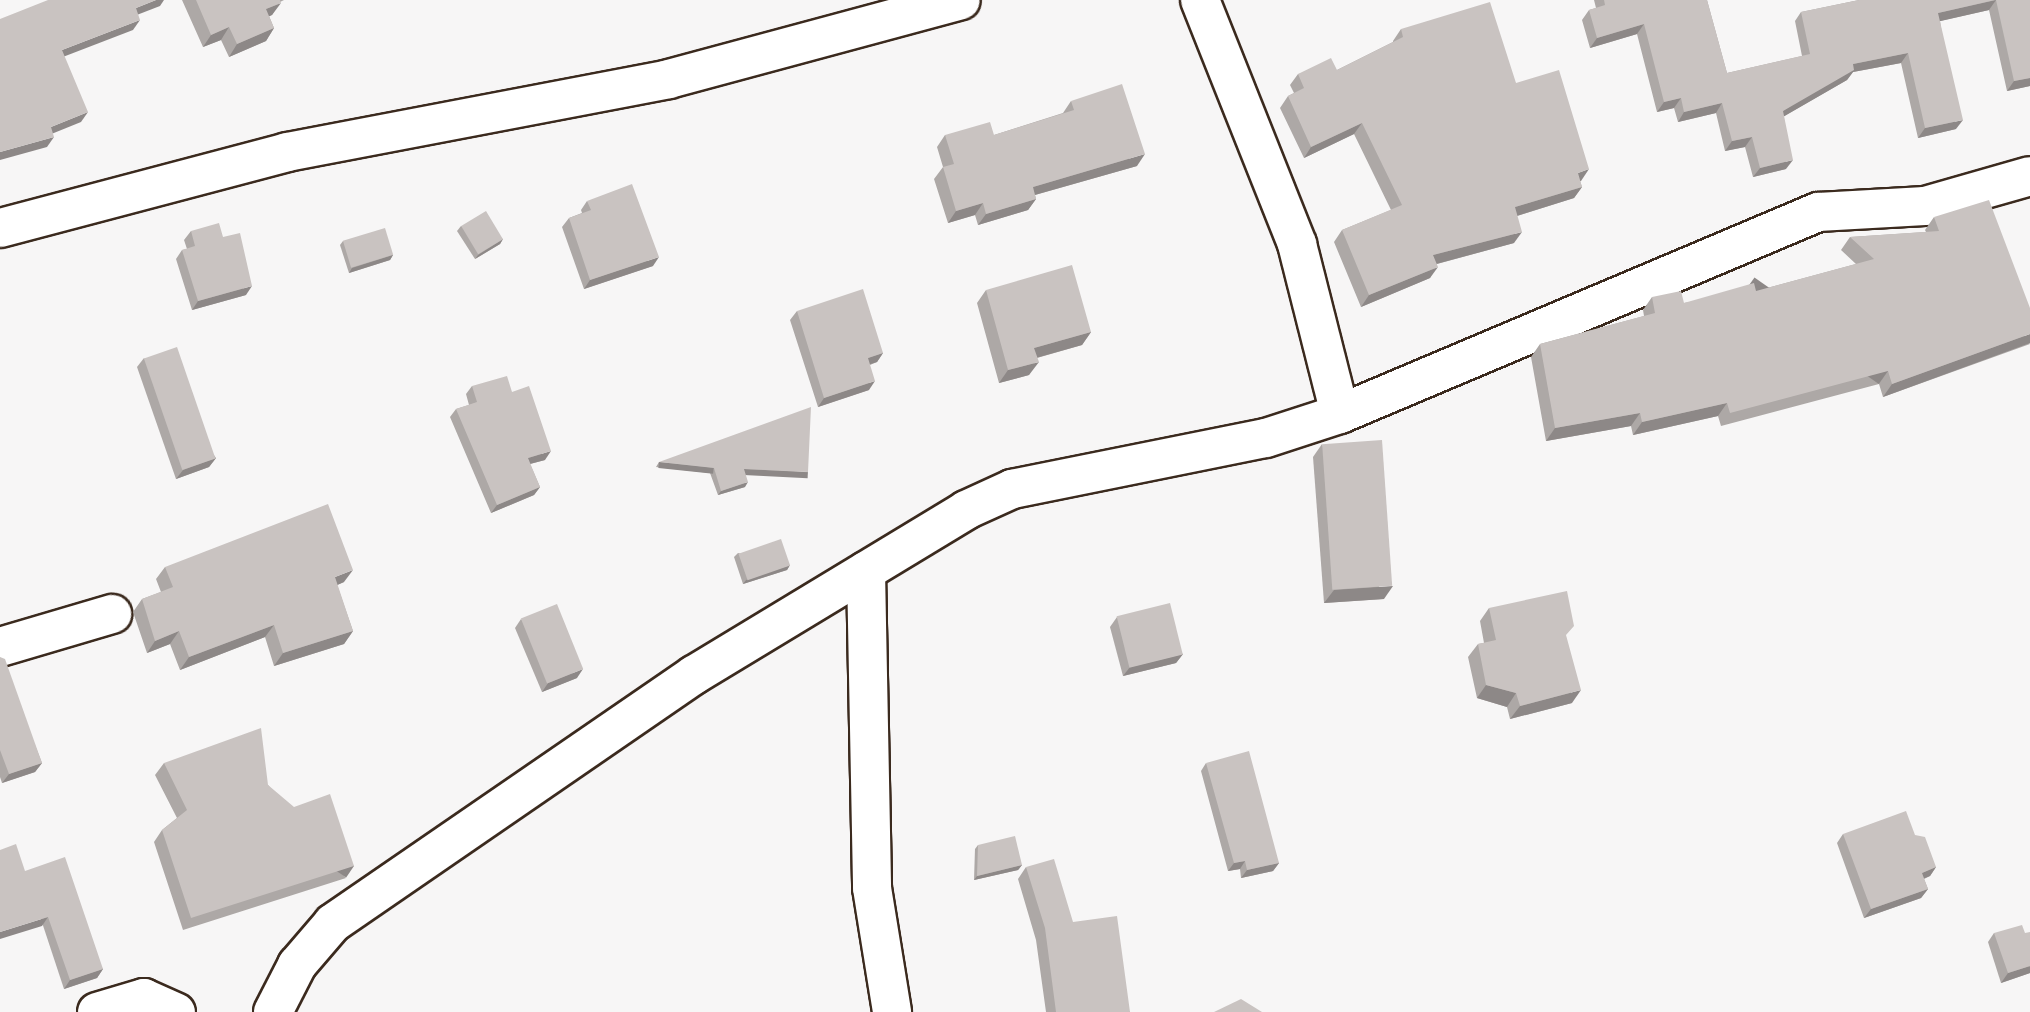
<!DOCTYPE html>
<style>
body{margin:0}
#map{position:relative;width:2030px;height:1012px;overflow:hidden;background:#f7f6f6;font-family:Pangolin,sans-serif}
div>[style]{position:absolute}
[style*='--x']{left:calc(var(--x)*1px);top:calc(var(--y)*1px);width:calc(var(--w)*1px);rotate:calc(var(--a)*1deg)}
.roads{filter:drop-shadow(2px 0 #3b2a1e) drop-shadow(-2px 0 #3b2a1e) drop-shadow(0 2px #3b2a1e) drop-shadow(0 -2px #3b2a1e)}
.minor>*{height:38px;margin:-19px;padding:0 19px;transform-origin:19px;border-radius:19px;background:#fff}
.wall>*{inset:0;background:#ada8a6}
.shaded-wall>*{inset:0;background:#8d8887;transform-origin:0 0}
.building>*{inset:0;background:#c9c3c1;transform-origin:0 0}
span{translate:-50% -50%;white-space:nowrap;text-align:center;line-height:1.15;-webkit-text-stroke:8px #fff;paint-order:stroke}
</style>
<div id="map">
<div class="roads">
<div class="minor">
<div style="--x:1200;--y:0;--w:263;--a:68.3"></div>
<div style="--x:1297;--y:244;--w:175;--a:75.8"></div>
<div style="--x:0;--y:228;--w:297;--a:-14.8"></div>
<div style="--x:287;--y:152;--w:389;--a:-10.8"></div>
<div style="--x:669;--y:79;--w:302;--a:-15.1"></div>
<div style="--x:866;--y:571;--w:317;--a:88.9"></div>
<div style="--x:872;--y:888;--w:126;--a:80.8"></div>
<div style="--x:0;--y:647;--w:117;--a:-16.4"></div>
<div style="--x:97;--y:1012;--w:49;--a:-16.6"></div>
<div style="--x:144;--y:998;--w:35;--a:24"></div>
<div style="--x:273;--y:1012;--w:53;--a:-62.9"></div>
<div style="--x:297;--y:965;--w:55;--a:-49.4"></div>
<div style="--x:333;--y:923;--w:438;--a:-34.5"></div>
<div style="--x:694;--y:675;--w:318;--a:-31.2"></div>
<div style="--x:966;--y:510;--w:51;--a:-24.5"></div>
<div style="--x:1012;--y:489;--w:259;--a:-11.4"></div>
<div style="--x:1266;--y:438;--w:78;--a:-18"></div>
<div style="--x:1340;--y:414;--w:519;--a:-22.91"></div>
<div style="--x:1818;--y:212;--w:107;--a:-3.2"></div>
<div style="--x:1925;--y:206;--w:109;--a:-15.9"></div>
</div>
</div>
<div class="wall">
<div style="clip-path:polygon(182px 0,284px 0,280px 2px,272px 15px,269px 16px,274px 28px,266px 41px,229px 57px,221px 40px,203px 47px)"></div>
<div style="clip-path:polygon(1594px 0,1707px 0,1727px 73px,1802px 56px,1795px 21px,1801px 12px,1859px 0,2030px 0,2030px 86px,2007px 91px,1989px 10px,1940px 21px,1956px 129px,1918px 138px,1901px 63px,1853px 72px,1847px 80px,1784px 116px,1786px 169px,1753px 177px,1745px 147px,1725px 151px,1716px 113px,1678px 122px,1674px 108px,1657px 112px,1637px 34px,1590px 48px,1582px 20px,1589px 10px,1596px 8px)"></div>
<div style="clip-path:polygon(1401px 29px,1516px 83px,1581px 181px,1580px 181px,1582px 187px,1574px 198px,1517px 216px,1514px 243px,1437px 264px,1430px 278px,1361px 307px,1334px 242px,1342px 230px,1391px 210px,1354px 134px,1304px 158px,1280px 108px,1288px 96px,1294px 93px,1290px 85px,1298px 74px,1337px 70px,1393px 42px,1393px 41px)"></div>
<div style="clip-path:polygon(1071px 101px,1137px 166px,1035px 195px,1036px 199px,1028px 210px,978px 225px,975px 215px,948px 223px,934px 179px,943px 167px,937px 147px,945px 135px,994px 135px,1063px 113px)"></div>
<div style="clip-path:polygon(587px 201px,653px 266px,584px 289px,562px 227px,569px 218px,582px 213px,581px 210px)"></div>
<div style="clip-path:polygon(1934px 217px,2030px 344px,1883px 397px,1879px 384px,1721px 426px,1718px 416px,1633px 435px,1631px 426px,1546px 441px,1531px 357px,1540px 344px,1644px 316px,1643px 310px,1652px 297px,1684px 303px,1756px 291px,1856px 264px,1841px 250px,1850px 237px,1926px 232px,1925px 230px)"></div>
<div style="clip-path:polygon(461px 226px,503px 239px,500px 244px,475px 259px,457px 231px)"></div>
<div style="clip-path:polygon(191px 231px,223px 237px,246px 295px,192px 310px,176px 259px,182px 250px,187px 249px,184px 240px)"></div>
<div style="clip-path:polygon(343px 241px,393px 255px,390px 260px,349px 273px,340px 245px)"></div>
<div style="clip-path:polygon(986px 290px,1091px 332px,1082px 345px,1037px 358px,1029px 375px,999px 383px,977px 303px)"></div>
<div style="clip-path:polygon(797px 311px,883px 353px,877px 362px,870px 365px,869px 390px,818px 407px,790px 320px)"></div>
<div style="clip-path:polygon(144px 358px,216px 458px,209px 467px,176px 479px,137px 367px)"></div>
<div style="clip-path:polygon(472px 386px,512px 392px,545px 460px,530px 464px,540px 487px,534px 495px,491px 513px,450px 417px,456px 409px,469px 405px,466px 394px)"></div>
<div style="clip-path:polygon(1322px 444px,1384px 599px,1324px 603px,1313px 457px)"></div>
<div style="clip-path:polygon(659px 462px,808px 472px,805px 477px,745px 474px,745px 487px,718px 495px,710px 473px,656px 467px)"></div>
<div style="clip-path:polygon(738px 553px,790px 565px,787px 570px,743px 584px,734px 557px)"></div>
<div style="clip-path:polygon(165px 567px,344px 582px,337px 585px,353px 631px,344px 644px,274px 666px,265px 637px,180px 670px,170px 644px,147px 653px,133px 612px,142px 599px,161px 592px,156px 579px)"></div>
<div style="clip-path:polygon(1489px 608px,1566px 637px,1572px 703px,1510px 719px,1507px 707px,1477px 698px,1468px 657px,1478px 644px,1484px 643px,1480px 621px)"></div>
<div style="clip-path:polygon(1117px 617px,1183px 654px,1176px 663px,1123px 676px,1110px 627px)"></div>
<div style="clip-path:polygon(521px 619px,577px 678px,542px 692px,515px 628px)"></div>
<div style="clip-path:polygon(0 657px,42px 763px,35px 772px,2px 783px,0 777px)"></div>
<div style="clip-path:polygon(164px 763px,268px 785px,346px 878px,183px 930px,154px 842px,162px 830px,177px 818px,155px 775px)"></div>
<div style="clip-path:polygon(1206px 763px,1279px 863px,1273px 871px,1241px 878px,1240px 869px,1228px 871px,1201px 771px)"></div>
<div style="clip-path:polygon(1843px 834px,1936px 867px,1930px 876px,1924px 879px,1928px 889px,1921px 898px,1864px 918px,1837px 843px)"></div>
<div style="clip-path:polygon(978px 845px,1022px 865px,1018px 870px,974px 880px,975px 849px)"></div>
<div style="clip-path:polygon(1026px 867px,1130px 1012px,1046px 1012px,1036px 940px,1018px 879px)"></div>
<div style="clip-path:polygon(25px 871px,103px 969px,97px 978px,64px 989px)"></div>
<div style="clip-path:polygon(1994px 933px,2025px 933px,2030px 973px,2001px 983px,1988px 942px)"></div>
</div>
<div class="shaded-wall">
<div style="clip-path:polygon(156px 0,164px 0,160px 6px,129px 18px,136px 8px)"></div>
<div style="clip-path:polygon(1996px 0,1989px 10px,1932px 23px,1938px 13px)"></div>
<div style="clip-path:polygon(281px 3px,272px 15px,257px 22px,266px 9px)"></div>
<div style="clip-path:polygon(140px 20px,133px 30px,55px 60px,62px 50px)"></div>
<div style="clip-path:polygon(1644px 24px,1637px 34px,1590px 48px,1597px 38px)"></div>
<div style="clip-path:polygon(229px 27px,221px 40px,203px 47px,211px 35px)"></div>
<div style="clip-path:polygon(274px 28px,266px 41px,229px 57px,237px 44px)"></div>
<div style="clip-path:polygon(1908px 53px,1901px 63px,1853px 72px,1847px 80px,1776px 121px,1783px 111px,1853px 64px)"></div>
<div style="clip-path:polygon(2030px 78px,2030px 86px,2007px 91px,2014px 81px)"></div>
<div style="clip-path:polygon(1681px 98px,1674px 108px,1657px 112px,1664px 102px)"></div>
<div style="clip-path:polygon(1722px 103px,1716px 113px,1678px 122px,1684px 112px)"></div>
<div style="clip-path:polygon(88px 112px,81px 122px,44px 137px,51px 127px)"></div>
<div style="clip-path:polygon(1963px 120px,1956px 129px,1918px 138px,1925px 128px)"></div>
<div style="clip-path:polygon(1362px 123px,1354px 134px,1304px 158px,1311px 147px)"></div>
<div style="clip-path:polygon(54px 137px,47px 147px,0 160px,0 152px)"></div>
<div style="clip-path:polygon(1752px 137px,1745px 147px,1725px 151px,1732px 141px)"></div>
<div style="clip-path:polygon(1145px 154px,1137px 166px,1024px 198px,1033px 187px)"></div>
<div style="clip-path:polygon(1793px 160px,1786px 169px,1753px 177px,1760px 168px)"></div>
<div style="clip-path:polygon(1589px 169px,1581px 181px,1570px 184px,1578px 173px)"></div>
<div style="clip-path:polygon(1582px 187px,1574px 198px,1507px 219px,1515px 207px)"></div>
<div style="clip-path:polygon(1036px 199px,1028px 210px,978px 225px,986px 214px)"></div>
<div style="clip-path:polygon(983px 203px,975px 215px,948px 223px,956px 211px)"></div>
<div style="clip-path:polygon(1522px 232px,1514px 243px,1425px 267px,1433px 255px)"></div>
<div style="clip-path:polygon(503px 239px,500px 244px,475px 259px,478px 255px)"></div>
<div style="clip-path:polygon(393px 255px,390px 260px,349px 273px,352px 268px)"></div>
<div style="clip-path:polygon(659px 257px,653px 266px,584px 289px,590px 280px)"></div>
<div style="clip-path:polygon(1438px 267px,1430px 278px,1361px 307px,1369px 295px)"></div>
<div style="clip-path:polygon(252px 286px,246px 295px,192px 310px,198px 301px)"></div>
<div style="clip-path:polygon(1091px 332px,1082px 345px,1025px 361px,1034px 348px)"></div>
<div style="clip-path:polygon(2030px 334px,2030px 343px,1883px 397px,1892px 384px)"></div>
<div style="clip-path:polygon(883px 353px,877px 362px,861px 367px,868px 358px)"></div>
<div style="clip-path:polygon(1039px 362px,1029px 375px,999px 383px,1008px 370px)"></div>
<div style="left:1888px;top:371px;width:16px;height:163px;rotate:125deg"></div>
<div style="clip-path:polygon(875px 381px,869px 390px,818px 407px,824px 398px)"></div>
<div style="clip-path:polygon(1727px 403px,1718px 416px,1633px 435px,1642px 422px)"></div>
<div style="clip-path:polygon(1640px 413px,1631px 426px,1546px 441px,1555px 428px)"></div>
<div style="clip-path:polygon(551px 451px,545px 460px,522px 466px,528px 458px)"></div>
<div style="clip-path:polygon(216px 458px,209px 467px,176px 479px,183px 470px)"></div>
<div style="left:659px;top:462px;width:55px;height:6px;rotate:6deg"></div>
<div style="left:744px;top:469px;width:64px;height:6px;rotate:3deg"></div>
<div style="clip-path:polygon(748px 482px,745px 487px,718px 495px,721px 491px)"></div>
<div style="clip-path:polygon(540px 487px,534px 495px,491px 513px,497px 505px)"></div>
<div style="clip-path:polygon(790px 565px,787px 570px,743px 584px,746px 580px)"></div>
<div style="clip-path:polygon(353px 570px,344px 582px,326px 590px,335px 577px)"></div>
<div style="clip-path:polygon(1393px 586px,1384px 599px,1324px 603px,1334px 590px)"></div>
<div style="clip-path:polygon(274px 625px,265px 637px,180px 670px,189px 657px)"></div>
<div style="clip-path:polygon(179px 631px,170px 644px,147px 653px,155px 641px)"></div>
<div style="clip-path:polygon(353px 631px,344px 644px,274px 666px,283px 653px)"></div>
<div style="clip-path:polygon(1183px 654px,1176px 663px,1123px 676px,1130px 667px)"></div>
<div style="clip-path:polygon(583px 669px,577px 678px,542px 692px,548px 683px)"></div>
<div style="clip-path:polygon(1486px 685px,1516px 693px,1507px 707px,1477px 698px)"></div>
<div style="clip-path:polygon(1581px 690px,1572px 703px,1510px 719px,1520px 706px)"></div>
<div style="clip-path:polygon(42px 763px,35px 772px,2px 783px,9px 774px)"></div>
<div style="clip-path:polygon(1245px 861px,1240px 869px,1228px 871px,1234px 863px)"></div>
<div style="clip-path:polygon(1279px 863px,1273px 871px,1241px 878px,1247px 870px)"></div>
<div style="clip-path:polygon(1022px 865px,1018px 870px,974px 880px,977px 876px)"></div>
<div style="left:354px;top:866px;width:14px;height:171px;rotate:124deg"></div>
<div style="clip-path:polygon(1936px 867px,1930px 876px,1915px 882px,1922px 873px)"></div>
<div style="clip-path:polygon(1928px 889px,1921px 898px,1864px 918px,1871px 909px)"></div>
<div style="clip-path:polygon(48px 917px,42px 926px,0 939px,0 932px)"></div>
<div style="clip-path:polygon(2030px 966px,2030px 973px,2001px 983px,2008px 973px)"></div>
<div style="clip-path:polygon(103px 969px,97px 978px,64px 989px,70px 980px)"></div>
</div>
<div class="building">
<div style="clip-path:polygon(48px 0,156px 0,136px 8px,140px 20px,62px 50px,88px 112px,51px 127px,54px 137px,0 152px,0 19px)"></div>
<div style="clip-path:polygon(196px 0,280px 0,281px 3px,266px 9px,274px 28px,237px 44px,229px 27px,211px 35px)"></div>
<div style="clip-path:polygon(1604px 0,1707px 0,1727px 73px,1810px 54px,1801px 12px,1859px 0,1995px 0,1938px 13px,1963px 120px,1925px 128px,1908px 53px,1853px 64px,1854px 70px,1783px 111px,1793px 160px,1760px 168px,1752px 137px,1732px 141px,1722px 103px,1684px 112px,1681px 98px,1664px 102px,1644px 24px,1597px 38px,1589px 10px,1605px 5px)"></div>
<div style="clip-path:polygon(1996px 0,2030px 0,2030px 78px,2014px 81px)"></div>
<div style="clip-path:polygon(1490px 2px,1516px 83px,1559px 70px,1589px 169px,1578px 173px,1582px 187px,1515px 207px,1522px 232px,1433px 255px,1438px 267px,1369px 295px,1342px 230px,1402px 205px,1362px 123px,1311px 147px,1288px 96px,1304px 88px,1298px 74px,1331px 58px,1337px 70px,1403px 37px,1401px 29px)"></div>
<div style="clip-path:polygon(1122px 84px,1145px 154px,1033px 187px,1036px 199px,986px 214px,983px 203px,956px 211px,943px 167px,954px 164px,945px 135px,990px 122px,994px 135px,1074px 110px,1071px 101px)"></div>
<div style="clip-path:polygon(632px 184px,659px 257px,590px 280px,569px 218px,591px 210px,587px 201px)"></div>
<div style="clip-path:polygon(1989px 200px,2030px 308px,2030px 334px,1892px 384px,1888px 371px,1730px 413px,1727px 403px,1642px 422px,1640px 413px,1555px 428px,1540px 344px,1655px 313px,1652px 297px,1681px 291px,1684px 303px,1754px 283px,1756px 291px,1874px 259px,1850px 237px,1939px 231px,1934px 217px)"></div>
<div style="left:486px;top:211px;width:33px;height:29px;rotate:59deg"></div>
<div style="clip-path:polygon(219px 223px,223px 237px,240px 233px,252px 286px,198px 301px,182px 250px,195px 246px,191px 231px)"></div>
<div style="left:385px;top:228px;width:28px;height:44px;rotate:73deg"></div>
<div style="clip-path:polygon(1072px 265px,1091px 332px,1034px 348px,1039px 362px,1008px 370px,986px 290px)"></div>
<div style="clip-path:polygon(863px 289px,883px 353px,868px 358px,875px 381px,824px 398px,797px 311px)"></div>
<div style="left:177px;top:347px;width:118px;height:35px;rotate:71deg"></div>
<div style="clip-path:polygon(507px 376px,512px 392px,529px 386px,551px 451px,528px 458px,540px 487px,497px 505px,456px 409px,477px 402px,472px 386px)"></div>
<div style="clip-path:polygon(811px 407px,808px 472px,744px 469px,748px 482px,721px 491px,714px 468px,659px 462px)"></div>
<div style="left:1382px;top:440px;width:146px;height:60px;rotate:86deg"></div>
<div style="clip-path:polygon(328px 504px,353px 570px,335px 577px,353px 631px,283px 653px,274px 625px,189px 657px,179px 631px,155px 641px,142px 599px,173px 587px,165px 567px)"></div>
<div style="left:781px;top:539px;width:28px;height:45px;rotate:71deg"></div>
<div style="clip-path:polygon(1567px 591px,1574px 626px,1566px 635px,1581px 690px,1520px 706px,1516px 693px,1486px 685px,1478px 644px,1496px 640px,1489px 608px)"></div>
<div style="left:1170px;top:603px;width:53px;height:55px;rotate:76deg"></div>
<div style="left:557px;top:604px;width:70px;height:39px;rotate:68deg"></div>
<div style="clip-path:polygon(0 657px,5px 659px,42px 763px,9px 774px,0 750px)"></div>
<div style="clip-path:polygon(261px 728px,268px 785px,294px 807px,330px 794px,354px 866px,191px 918px,162px 830px,187px 810px,164px 763px)"></div>
<div style="clip-path:polygon(1249px 751px,1279px 863px,1247px 870px,1245px 861px,1234px 863px,1206px 763px)"></div>
<div style="clip-path:polygon(1906px 811px,1915px 835px,1925px 837px,1936px 867px,1922px 873px,1928px 889px,1871px 909px,1843px 834px)"></div>
<div style="clip-path:polygon(1015px 836px,1022px 865px,977px 876px,978px 845px)"></div>
<div style="clip-path:polygon(16px 844px,25px 871px,65px 857px,103px 969px,70px 980px,48px 917px,0 932px,0 850px)"></div>
<div style="clip-path:polygon(1054px 859px,1073px 922px,1117px 916px,1130px 1012px,1056px 1012px,1045px 928px,1026px 867px)"></div>
<div style="clip-path:polygon(2022px 925px,2025px 933px,2030px 932px,2030px 966px,2008px 973px,1994px 933px)"></div>
<div style="clip-path:polygon(1241px 999px,1262px 1012px,1214px 1012px)"></div>
</div>
</div>
